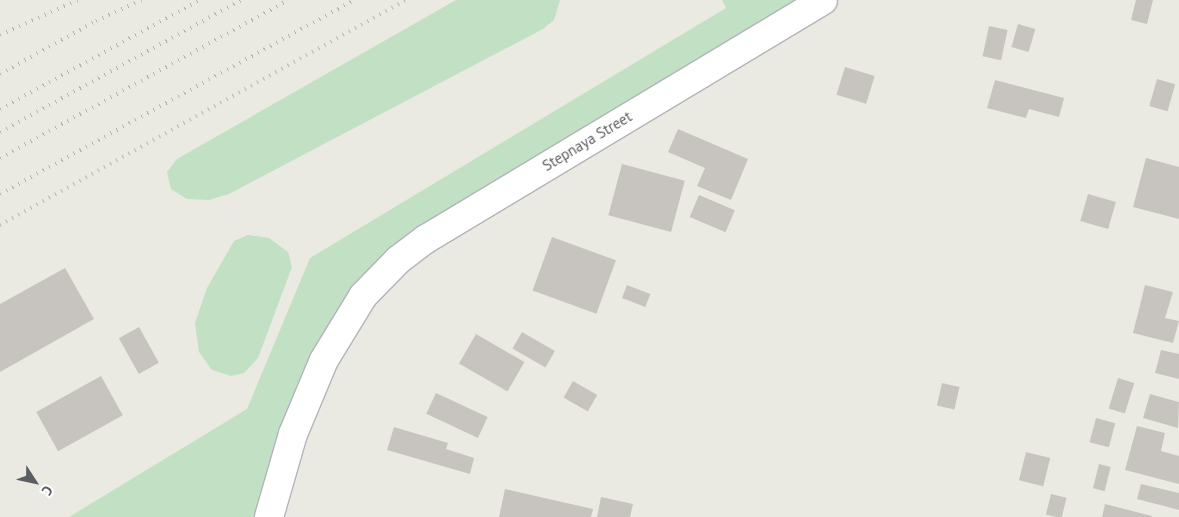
<!DOCTYPE html>
<meta charset="utf-8">
<style>
body{margin:0}
#map{position:relative;width:1179px;height:517px;overflow:hidden;background:#ebeae2;font-family:"PT Sans",sans-serif}
div>[style]{position:absolute}
[style*='--x']{left:calc(var(--x)*1px);top:calc(var(--y)*1px);width:calc(var(--w)*1px);rotate:calc(var(--a)*1deg)}
.green>*{inset:0;background:#c1e0c4}
.building>*{inset:0;background:#c7c4bf;transform-origin:0 0}
.roads{filter:drop-shadow(1px 0 #b3b4b8) drop-shadow(-1px 0 #b3b4b8) drop-shadow(0 1px #b3b4b8) drop-shadow(0 -1px #b3b4b8)}
.street>*{height:28px;margin:-14px;padding:0 14px;transform-origin:14px;border-radius:14px;background:#fff}
.rail>*{height:4px;margin-top:-2px;transform-origin:0;background:repeating-linear-gradient(90deg,#b2b3b3 0 1px,transparent 0 7px)}
span{translate:-50% -50%;white-space:nowrap;text-align:center;line-height:1.15;-webkit-text-stroke:4.5px #fff;paint-order:stroke}
.street-label{font-size:15px;color:#5a5d61}
.north{position:absolute;left:10px;top:457px;width:50px;height:50px;-webkit-text-stroke:4px #fff;paint-order:stroke;rotate:125deg;font-size:14px;font-weight:700;line-height:20px;text-align:center;color:#5a5d61}
.north::after{content:'';display:block;margin:auto;width:18px;height:22px;background:#5a5d61;clip-path:polygon(50% 0,100% 100%,50% 72%,0 100%)}
</style>
<div id="map">
<div class="green">
<div style="clip-path:polygon(456px 0,560px 0,554px 20px,543px 29px,229px 194px,209px 200px,187px 199px,171px 189px,167px 172px,177px 159px)"></div>
<div style="clip-path:polygon(722px 0,797px 0,393px 251px,257px 517px,69px 517px,247px 409px,310px 258px,726px 8px)"></div>
<div style="clip-path:polygon(248px 235px,269px 238px,288px 252px,292px 267px,258px 358px,244px 373px,231px 376px,212px 370px,199px 352px,195px 323px,207px 288px,234px 241px)"></div>
</div>
<div class="building">
<div style="clip-path:polygon(1136px 0,1153px 0,1147px 24px,1131px 20px)"></div>
<div style="left:1018px;top:24px;width:18px;height:24px;rotate:16deg"></div>
<div style="left:989px;top:26px;width:19px;height:31px;rotate:12deg"></div>
<div style="left:845px;top:67px;width:31px;height:29px;rotate:17deg"></div>
<div style="left:1157px;top:79px;width:19px;height:28px;rotate:16deg"></div>
<div style="clip-path:polygon(995px 80px,1064px 98px,1059px 117px,1029px 109px,1026px 118px,987px 108px)"></div>
<div style="clip-path:polygon(678px 129px,748px 159px,731px 200px,697px 186px,705px 168px,668px 152px)"></div>
<div style="clip-path:polygon(1146px 158px,1179px 167px,1179px 219px,1133px 207px)"></div>
<div style="left:622px;top:164px;width:65px;height:53px;rotate:15deg"></div>
<div style="left:1088px;top:194px;width:29px;height:28px;rotate:16deg"></div>
<div style="left:699px;top:195px;width:39px;height:24px;rotate:23deg"></div>
<div style="left:552px;top:237px;width:68px;height:57px;rotate:20deg"></div>
<div style="clip-path:polygon(65px 268px,94px 319px,0 372px,0 304px)"></div>
<div style="left:627px;top:285px;width:25px;height:14px;rotate:21deg"></div>
<div style="clip-path:polygon(1145px 285px,1173px 292px,1165px 318px,1179px 321px,1173px 343px,1133px 333px)"></div>
<div style="left:139px;top:327px;width:41px;height:23px;rotate:61deg"></div>
<div style="left:522px;top:332px;width:38px;height:19px;rotate:30deg"></div>
<div style="left:476px;top:334px;width:56px;height:34px;rotate:30deg"></div>
<div style="clip-path:polygon(1161px 350px,1179px 354px,1179px 379px,1155px 373px)"></div>
<div style="left:101px;top:376px;width:45px;height:74px;rotate:61deg"></div>
<div style="left:1118px;top:378px;width:17px;height:32px;rotate:17deg"></div>
<div style="left:573px;top:381px;width:28px;height:19px;rotate:30deg"></div>
<div style="left:942px;top:383px;width:18px;height:23px;rotate:13deg"></div>
<div style="left:436px;top:393px;width:57px;height:23px;rotate:25deg"></div>
<div style="clip-path:polygon(1150px 394px,1179px 402px,1178px 428px,1143px 418px)"></div>
<div style="left:1096px;top:418px;width:20px;height:25px;rotate:15deg"></div>
<div style="clip-path:polygon(1137px 426px,1165px 433px,1161px 451px,1179px 456px,1179px 484px,1125px 470px)"></div>
<div style="clip-path:polygon(394px 427px,448px 443px,446px 449px,474px 458px,470px 474px,387px 450px)"></div>
<div style="left:1026px;top:452px;width:25px;height:29px;rotate:14deg"></div>
<div style="left:1099px;top:464px;width:12px;height:25px;rotate:14deg"></div>
<div style="clip-path:polygon(1141px 484px,1179px 493px,1179px 510px,1137px 499px)"></div>
<div style="clip-path:polygon(505px 489px,593px 509px,591px 517px,499px 517px)"></div>
<div style="left:1051px;top:494px;width:16px;height:21px;rotate:14deg"></div>
<div style="clip-path:polygon(601px 497px,633px 504px,630px 517px,597px 517px)"></div>
<div style="clip-path:polygon(1105px 504px,1152px 516px,1152px 517px,1102px 517px)"></div>
</div>
<div class="roads">
<div class="street">
<div style="--x:269;--y:517;--w:86;--a:-73.9"></div>
<div style="--x:293;--y:434;--w:80;--a:-67.3"></div>
<div style="--x:324;--y:360;--w:75;--a:-58.6"></div>
<div style="--x:363;--y:296;--w:50;--a:-45.8"></div>
<div style="--x:398;--y:260;--w:35;--a:-37"></div>
<div style="--x:426;--y:239;--w:463;--a:-31"></div>
</div>
</div>
<div class="rail">
<div style="--x:0;--y:35;--w:85;--a:-24.2"></div>
<div style="--x:0;--y:74;--w:110;--a:-28.9"></div>
<div style="--x:96;--y:21;--w:50;--a:-25"></div>
<div style="--x:0;--y:109;--w:228;--a:-28.6"></div>
<div style="--x:0;--y:132;--w:275;--a:-28.7"></div>
<div style="--x:0;--y:158;--w:328;--a:-28.7"></div>
<div style="--x:0;--y:194;--w:405;--a:-28.7"></div>
<div style="--x:0;--y:225;--w:464;--a:-29"></div>
</div>
<div class="street-label">
<span style="left:587px;top:141px;rotate:-31deg">Stepnaya Street</span>
</div>
<div class="north">С</div>
</div>
